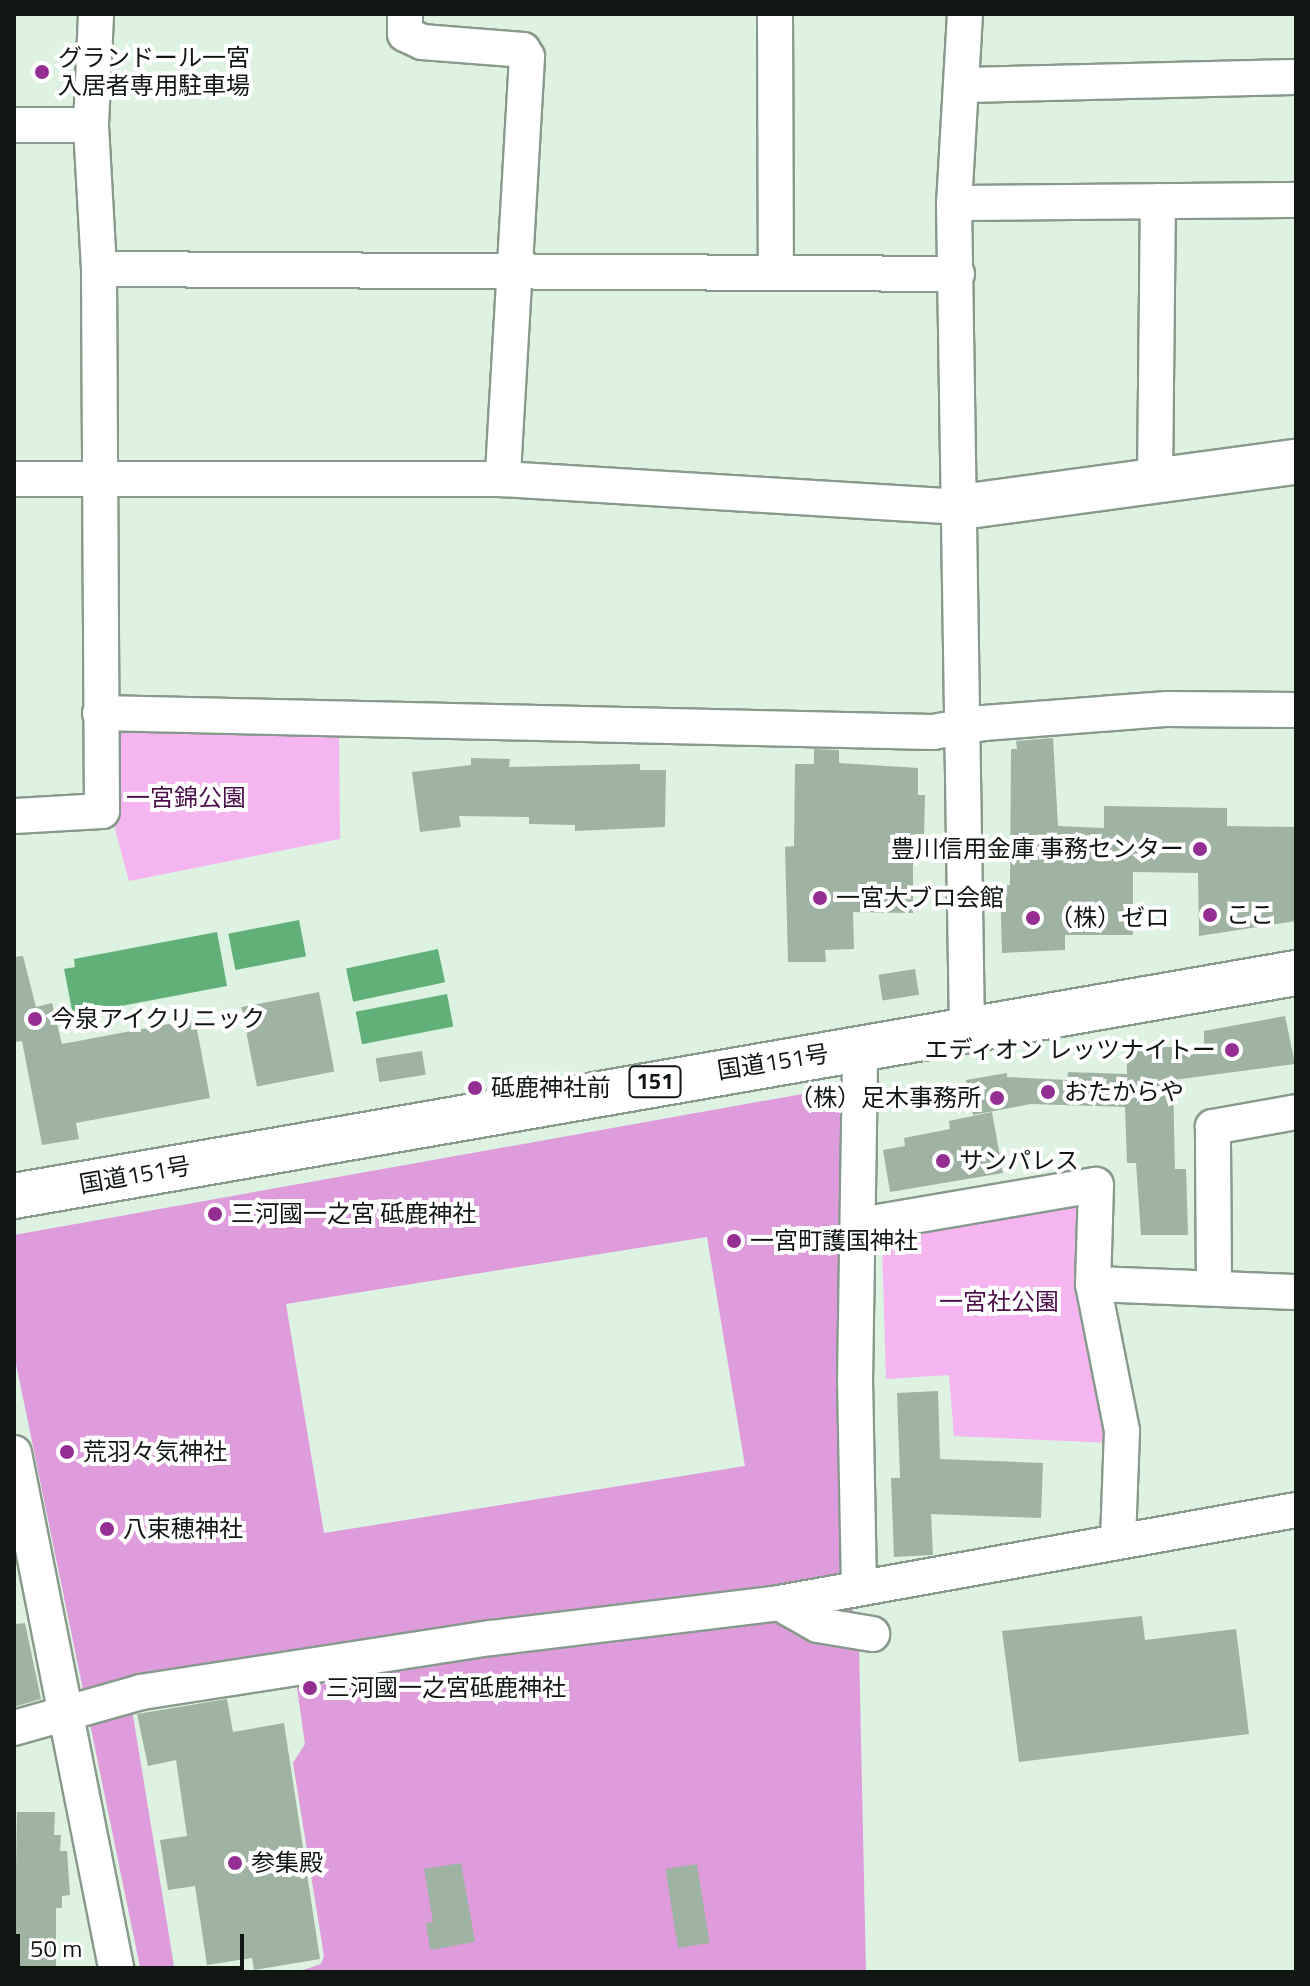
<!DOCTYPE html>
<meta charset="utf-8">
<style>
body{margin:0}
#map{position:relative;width:1310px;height:1986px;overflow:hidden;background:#ddf2e1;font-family:"Titillium Web","Noto Sans JP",sans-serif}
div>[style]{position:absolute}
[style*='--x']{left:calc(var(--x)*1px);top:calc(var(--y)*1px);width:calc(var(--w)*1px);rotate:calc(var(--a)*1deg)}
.green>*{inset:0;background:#f5b5f1}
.forest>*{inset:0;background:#df9cdc}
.water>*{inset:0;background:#60b078;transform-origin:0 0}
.building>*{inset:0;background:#9fb3a3;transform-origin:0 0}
.roads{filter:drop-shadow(2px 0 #879a8b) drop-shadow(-2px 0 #879a8b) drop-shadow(0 2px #879a8b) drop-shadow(0 -2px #879a8b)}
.minor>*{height:34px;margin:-17px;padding:0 17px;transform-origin:17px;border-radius:17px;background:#fff}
.tertiary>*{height:44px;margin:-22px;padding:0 22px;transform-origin:22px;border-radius:22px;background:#fff}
.trunk>*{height:44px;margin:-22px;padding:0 22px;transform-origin:22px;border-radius:22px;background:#fff}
.dots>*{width:22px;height:22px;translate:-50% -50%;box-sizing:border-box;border:4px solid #fff;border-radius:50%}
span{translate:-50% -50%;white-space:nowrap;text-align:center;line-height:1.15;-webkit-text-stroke:8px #fff;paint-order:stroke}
.shield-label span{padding:2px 6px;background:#fff;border:2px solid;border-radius:6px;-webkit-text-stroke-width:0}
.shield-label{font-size:22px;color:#101712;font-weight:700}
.poi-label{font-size:24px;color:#101712}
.left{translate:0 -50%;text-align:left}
.right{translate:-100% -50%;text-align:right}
.park-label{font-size:24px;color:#4b0f4a}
.street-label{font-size:24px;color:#101712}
.frame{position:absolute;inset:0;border:16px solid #101712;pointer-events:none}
.scale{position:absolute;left:16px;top:1934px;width:228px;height:36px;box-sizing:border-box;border:4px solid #101712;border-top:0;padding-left:10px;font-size:24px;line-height:28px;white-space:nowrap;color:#101712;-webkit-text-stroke:6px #fff;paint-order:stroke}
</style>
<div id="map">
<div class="green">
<div style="clip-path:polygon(124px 728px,339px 731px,340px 839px,129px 881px,115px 829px,115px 735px)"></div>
<div style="clip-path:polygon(1077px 1198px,1085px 1209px,1112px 1443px,954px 1436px,949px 1375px,886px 1379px,882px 1242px,888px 1232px)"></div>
</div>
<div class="forest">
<div style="clip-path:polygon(evenodd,819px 1091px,835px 1096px,845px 1110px,847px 1577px,859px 1645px,866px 1972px,297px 1972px,321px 1964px,324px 1956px,293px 1763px,305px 1744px,294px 1667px,129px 1691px,175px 1972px,141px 1972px,14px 1354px,14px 1235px,819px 1091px,707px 1237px,745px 1466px,324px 1533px,286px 1304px,707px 1237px)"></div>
</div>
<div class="water">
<div style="left:299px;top:920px;width:37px;height:72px;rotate:79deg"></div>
<div style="clip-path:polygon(217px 932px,227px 986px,73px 1015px,64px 969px,75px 967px,74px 959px)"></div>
<div style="left:438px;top:949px;width:34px;height:94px;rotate:78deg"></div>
<div style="left:447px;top:994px;width:33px;height:93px;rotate:79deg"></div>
</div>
<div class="building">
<div style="clip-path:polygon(1053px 738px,1058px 826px,1104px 828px,1104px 806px,1227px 808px,1227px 826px,1296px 827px,1296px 921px,1199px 936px,1198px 873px,1133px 872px,1133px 935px,1065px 935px,1065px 950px,1002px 953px,1000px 886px,1010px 885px,1011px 749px,1017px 749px,1016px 741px)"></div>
<div style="clip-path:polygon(814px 749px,839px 750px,839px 763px,918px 768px,918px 795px,925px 795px,924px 837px,913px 836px,913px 913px,853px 912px,854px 949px,825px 950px,826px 962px,788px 962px,785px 847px,794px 846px,795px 764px,814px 764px)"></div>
<div style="clip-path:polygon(471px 758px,510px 759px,509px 767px,640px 764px,640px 770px,666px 770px,665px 827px,575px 831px,575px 825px,529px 824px,529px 817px,459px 816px,461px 827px,420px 832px,412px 772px,471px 765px)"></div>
<div style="clip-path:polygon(23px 956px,36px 1007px,52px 1003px,62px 1044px,195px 1019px,210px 1098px,76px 1123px,79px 1139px,42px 1145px,22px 1041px,14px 1042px,14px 957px)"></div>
<div style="left:915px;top:969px;width:26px;height:37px;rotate:81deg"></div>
<div style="left:319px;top:992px;width:81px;height:79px;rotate:79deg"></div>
<div style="clip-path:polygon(1285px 1016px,1295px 1064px,1173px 1080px,1175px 1169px,1186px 1169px,1188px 1235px,1141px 1235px,1136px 1163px,1127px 1163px,1125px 1107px,1031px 1104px,973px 1115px,966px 1080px,1007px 1073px,1007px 1077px,1067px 1080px,1068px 1072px,1127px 1074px,1126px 1047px,1204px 1047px,1204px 1031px)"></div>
<div style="left:422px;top:1051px;width:24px;height:47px;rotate:81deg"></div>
<div style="clip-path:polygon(992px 1112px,1003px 1173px,890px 1192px,883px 1150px,905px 1146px,904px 1138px,950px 1129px,949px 1121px)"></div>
<div style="clip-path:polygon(938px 1391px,940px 1459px,1043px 1463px,1041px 1518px,931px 1514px,933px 1555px,894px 1557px,891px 1478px,900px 1478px,897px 1393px)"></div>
<div style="clip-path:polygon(1142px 1616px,1145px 1640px,1236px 1629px,1249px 1734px,1019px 1762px,1002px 1631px)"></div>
<div style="clip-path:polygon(25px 1623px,41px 1699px,14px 1707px,14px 1624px)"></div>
<div style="clip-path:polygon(227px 1699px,233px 1732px,284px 1723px,320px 1959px,254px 1970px,252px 1958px,207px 1965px,195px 1886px,168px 1890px,160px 1840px,187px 1836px,176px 1760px,148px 1766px,137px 1714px)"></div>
<div style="clip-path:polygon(17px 1812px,55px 1812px,54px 1835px,61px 1835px,60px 1851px,67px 1851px,70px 1895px,62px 1896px,62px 1908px,56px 1908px,56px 1972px,14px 1972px)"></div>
<div style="clip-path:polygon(461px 1863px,475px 1942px,430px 1950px,426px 1923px,433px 1922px,424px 1869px)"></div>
<div style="left:697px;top:1864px;width:80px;height:32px;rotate:81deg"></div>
</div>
<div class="roads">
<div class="minor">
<div style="--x:405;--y:14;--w:20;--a:90"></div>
<div style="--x:405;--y:34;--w:19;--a:25"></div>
<div style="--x:422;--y:42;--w:101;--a:4.5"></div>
<div style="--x:523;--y:50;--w:8;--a:60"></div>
<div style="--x:527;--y:57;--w:423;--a:93.3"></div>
<div style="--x:775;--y:14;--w:256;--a:89.8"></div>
<div style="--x:965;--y:14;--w:189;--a:93.3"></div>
<div style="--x:954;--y:203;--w:825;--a:89.1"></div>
<div style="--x:963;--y:85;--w:333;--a:-1.4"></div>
<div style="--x:14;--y:125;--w:77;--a:0"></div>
<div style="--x:954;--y:203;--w:342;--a:-0.5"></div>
<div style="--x:99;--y:269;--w:858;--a:0.33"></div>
<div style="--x:14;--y:479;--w:489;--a:0"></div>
<div style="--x:503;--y:479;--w:459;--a:3.5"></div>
<div style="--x:1155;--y:481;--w:280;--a:-89.4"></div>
<div style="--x:100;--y:713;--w:833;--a:1.31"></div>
<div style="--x:933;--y:732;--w:52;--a:-10"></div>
<div style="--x:984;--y:723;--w:184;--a:-4.4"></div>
<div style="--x:1167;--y:709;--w:129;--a:0.4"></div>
<div style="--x:14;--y:816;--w:88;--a:-3.3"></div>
<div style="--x:102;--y:811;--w:542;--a:-90.32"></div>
<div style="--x:99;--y:269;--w:144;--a:-93.2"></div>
<div style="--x:91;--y:125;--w:111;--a:-87.4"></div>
<div style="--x:861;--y:1225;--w:238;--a:-9.7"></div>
<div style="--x:1096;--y:1185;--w:99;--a:91.7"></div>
<div style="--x:1093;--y:1284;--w:150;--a:78.8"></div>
<div style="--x:1122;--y:1431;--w:110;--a:92.1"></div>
<div style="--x:1093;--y:1284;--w:203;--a:2.3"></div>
<div style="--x:1214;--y:1286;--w:159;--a:-90.4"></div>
<div style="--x:1213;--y:1127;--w:84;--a:-10.2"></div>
<div style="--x:14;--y:1453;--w:529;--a:78.78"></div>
<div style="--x:859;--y:1587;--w:205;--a:-91.1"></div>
<div style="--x:855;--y:1382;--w:335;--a:-89.1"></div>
<div style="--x:779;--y:1603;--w:45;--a:29.4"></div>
<div style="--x:818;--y:1625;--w:55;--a:9.5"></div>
<div style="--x:14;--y:1728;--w:132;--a:-15.8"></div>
<div style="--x:141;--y:1692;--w:354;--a:-8.8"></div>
<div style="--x:491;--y:1638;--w:290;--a:-6.9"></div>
<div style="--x:779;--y:1603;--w:525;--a:-10.2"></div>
</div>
<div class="tertiary">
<div style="--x:961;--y:507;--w:338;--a:-7.7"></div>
</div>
<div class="trunk">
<div style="--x:14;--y:1196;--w:1301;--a:-9.87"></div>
</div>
</div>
<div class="dots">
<div style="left:42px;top:72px;background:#942e93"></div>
<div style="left:1200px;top:849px;background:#942e93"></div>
<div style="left:820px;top:898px;background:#942e93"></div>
<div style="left:1210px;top:915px;background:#942e93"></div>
<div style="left:1033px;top:918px;background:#942e93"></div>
<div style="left:35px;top:1019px;background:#942e93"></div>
<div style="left:1232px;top:1050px;background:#942e93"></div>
<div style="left:475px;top:1088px;background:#942e93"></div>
<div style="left:1048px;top:1092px;background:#942e93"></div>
<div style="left:997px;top:1098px;background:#942e93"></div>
<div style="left:943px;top:1161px;background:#942e93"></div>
<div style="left:215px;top:1214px;background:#942e93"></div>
<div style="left:734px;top:1241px;background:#942e93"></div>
<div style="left:67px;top:1452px;background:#942e93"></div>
<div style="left:107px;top:1529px;background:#942e93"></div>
<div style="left:310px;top:1688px;background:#942e93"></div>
<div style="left:235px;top:1863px;background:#942e93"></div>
</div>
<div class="shield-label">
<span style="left:655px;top:1082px">151</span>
</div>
<div class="poi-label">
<span class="left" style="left:58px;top:72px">グランドール一宮<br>入居者専用駐車場</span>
<span class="right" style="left:1184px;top:849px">豊川信用金庫 事務センター</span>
<span class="left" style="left:836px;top:898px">一宮大ブロ会館</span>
<span class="left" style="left:1226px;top:915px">ここ</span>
<span class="left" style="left:1049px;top:918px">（株）ゼロ</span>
<span class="left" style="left:51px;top:1019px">今泉アイクリニック</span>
<span class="right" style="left:1216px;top:1050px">エディオン レッツナイトー</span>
<span class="left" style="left:491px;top:1088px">砥鹿神社前</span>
<span class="left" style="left:1064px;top:1092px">おたからや</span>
<span class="right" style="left:981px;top:1098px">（株）足木事務所</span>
<span class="left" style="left:959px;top:1161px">サンパレス</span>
<span class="left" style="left:231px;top:1214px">三河國一之宮 砥鹿神社</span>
<span class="left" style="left:750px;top:1241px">一宮町護国神社</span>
<span class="left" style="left:83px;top:1452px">荒羽々気神社</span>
<span class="left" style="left:123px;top:1529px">八束穂神社</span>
<span class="left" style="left:326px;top:1688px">三河國一之宮砥鹿神社</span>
<span class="left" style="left:251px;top:1863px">参集殿</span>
</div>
<div class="park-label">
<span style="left:186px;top:798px">一宮錦公園</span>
<span style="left:999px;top:1302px">一宮社公園</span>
</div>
<div class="street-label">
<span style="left:773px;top:1062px;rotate:-9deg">国道151号</span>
<span style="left:135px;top:1175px;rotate:-10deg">国道151号</span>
</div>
<div class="frame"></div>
<div class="scale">50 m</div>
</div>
